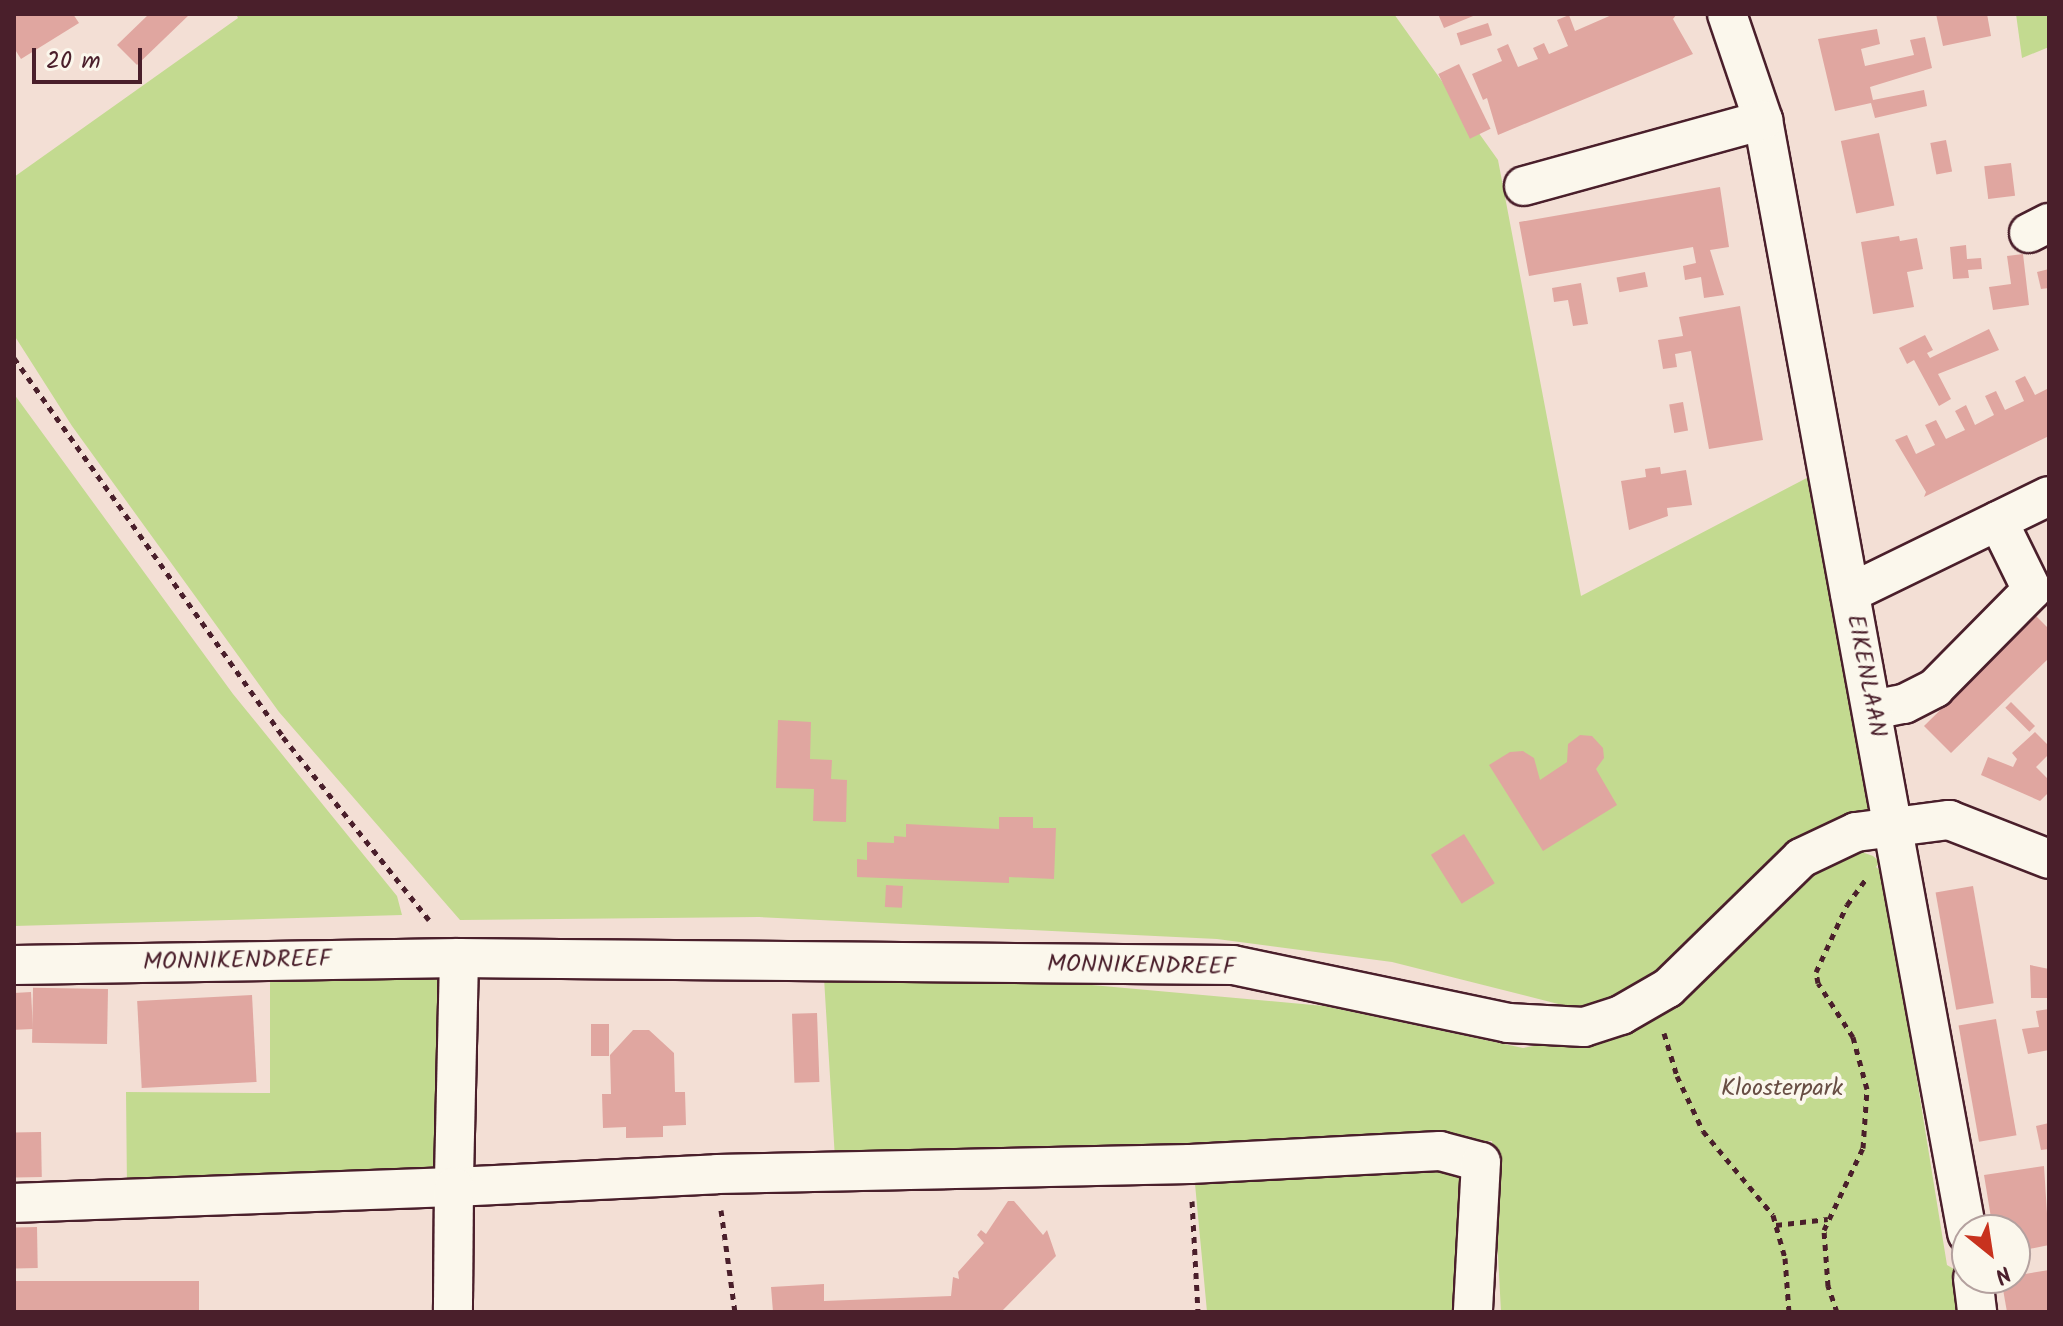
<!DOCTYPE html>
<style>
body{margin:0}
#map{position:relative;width:2063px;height:1326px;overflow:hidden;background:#f3dfd5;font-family:Kalam,sans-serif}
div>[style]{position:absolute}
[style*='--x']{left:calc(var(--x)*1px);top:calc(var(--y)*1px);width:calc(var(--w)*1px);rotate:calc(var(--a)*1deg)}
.green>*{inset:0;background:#c3da90}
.building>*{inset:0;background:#e0a6a0;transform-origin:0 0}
.path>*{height:5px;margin-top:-2.5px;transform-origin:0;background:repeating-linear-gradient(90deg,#4a1f2b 0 6px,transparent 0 12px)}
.roads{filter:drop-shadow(2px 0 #4a1f2b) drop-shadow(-2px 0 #4a1f2b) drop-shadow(0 2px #4a1f2b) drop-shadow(0 -2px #4a1f2b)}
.minor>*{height:38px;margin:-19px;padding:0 19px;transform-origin:19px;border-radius:19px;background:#fbf7ec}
span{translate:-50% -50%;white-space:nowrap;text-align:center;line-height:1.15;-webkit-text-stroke:8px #fbf7ec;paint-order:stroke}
.street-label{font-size:24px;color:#4a1f2b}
.park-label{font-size:24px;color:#684e44}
.frame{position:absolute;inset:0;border:16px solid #4a1f2b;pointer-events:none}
.north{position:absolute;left:1951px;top:1214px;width:80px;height:80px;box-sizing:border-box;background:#fbf7ec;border:2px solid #b4a19f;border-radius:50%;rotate:150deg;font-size:22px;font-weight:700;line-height:32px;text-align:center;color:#4a1f2b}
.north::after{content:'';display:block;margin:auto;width:28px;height:36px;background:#c8321e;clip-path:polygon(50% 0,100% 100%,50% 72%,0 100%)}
.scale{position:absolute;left:32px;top:48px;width:110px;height:36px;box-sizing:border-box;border:4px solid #4a1f2b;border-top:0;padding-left:10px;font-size:24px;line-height:28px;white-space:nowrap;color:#4a1f2b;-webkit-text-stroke:6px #fbf7ec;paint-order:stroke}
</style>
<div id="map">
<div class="green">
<div style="clip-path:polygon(236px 14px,1394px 14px,1498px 160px,1581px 596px,1822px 470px,1887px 808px,1814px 829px,1776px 855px,1702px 945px,1618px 1000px,1574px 1008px,1392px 962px,1217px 939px,759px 917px,460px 920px,279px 712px,72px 426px,14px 335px,14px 177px,238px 18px)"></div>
<div style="clip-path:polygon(2016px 14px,2049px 14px,2049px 47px,2022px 58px)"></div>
<div style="clip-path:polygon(14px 394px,233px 694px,397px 896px,402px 915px,14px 926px)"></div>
<div style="clip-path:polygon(1859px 851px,1873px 856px,1880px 862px,1876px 867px,1891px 879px,1901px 981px,1947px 1265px,1959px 1272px,1965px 1312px,1501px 1312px,1492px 1141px,835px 1159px,824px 978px,1025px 979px,1324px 1006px,1523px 1048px,1606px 1033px,1796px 874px)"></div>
<div style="clip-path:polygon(448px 973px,445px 1176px,127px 1189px,126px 1092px,270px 1093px,270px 979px)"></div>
<div style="clip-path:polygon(1433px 1166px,1470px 1176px,1462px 1312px,1207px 1312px,1195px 1184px)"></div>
</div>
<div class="building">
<div style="clip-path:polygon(14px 14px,73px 14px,79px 23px,21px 59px,14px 48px)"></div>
<div style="clip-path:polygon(149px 14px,190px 14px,137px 65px,117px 45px)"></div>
<div style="clip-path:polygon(1438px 14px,1478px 14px,1444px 28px)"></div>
<div style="clip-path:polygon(1614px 14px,1676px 15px,1673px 19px,1693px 54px,1498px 135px,1487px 98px,1483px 100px,1472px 74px,1502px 61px,1497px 49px,1508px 44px,1518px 67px,1538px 59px,1533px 48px,1544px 43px,1549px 54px,1568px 46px,1557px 20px,1569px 15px,1575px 31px)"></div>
<div style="clip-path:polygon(1936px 14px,1987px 14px,1991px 36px,1943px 46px)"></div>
<div style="left:1488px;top:23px;width:13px;height:33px;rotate:72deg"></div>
<div style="clip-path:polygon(1877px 29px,1880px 44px,1861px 49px,1865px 66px,1914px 55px,1910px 40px,1925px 37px,1932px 68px,1870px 87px,1873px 100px,1924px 90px,1927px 106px,1875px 118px,1871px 103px,1835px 111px,1818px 39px)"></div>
<div style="left:1459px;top:64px;width:72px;height:23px;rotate:64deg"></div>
<div style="left:1879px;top:133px;width:74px;height:39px;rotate:78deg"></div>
<div style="left:1946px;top:140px;width:32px;height:16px;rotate:79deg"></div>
<div style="left:2011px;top:163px;width:33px;height:27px;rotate:83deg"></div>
<div style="clip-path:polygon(1720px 187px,1729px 247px,1710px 250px,1724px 295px,1704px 298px,1701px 277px,1685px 280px,1683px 266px,1696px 263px,1693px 247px,1529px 276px,1519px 222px)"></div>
<div style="clip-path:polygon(1899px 236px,1900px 241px,1917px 238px,1923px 269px,1907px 272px,1914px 307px,1873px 314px,1861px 242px)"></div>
<div style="clip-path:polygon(1966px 245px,1967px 259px,1981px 258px,1982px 269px,1968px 270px,1969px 278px,1953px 279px,1950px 247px)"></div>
<div style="clip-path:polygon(2023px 254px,2029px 305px,1993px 310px,1989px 287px,2011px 284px,2007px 256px)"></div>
<div style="clip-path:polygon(2049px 269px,2049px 288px,2041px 289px,2037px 272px)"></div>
<div style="left:1645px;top:272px;width:15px;height:29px;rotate:79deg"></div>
<div style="clip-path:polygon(1581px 283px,1588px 324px,1573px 326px,1568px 300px,1554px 302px,1552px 288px)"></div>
<div style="clip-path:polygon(1740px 306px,1763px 440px,1709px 449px,1691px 351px,1675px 354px,1677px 367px,1663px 369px,1658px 340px,1683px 336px,1679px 317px)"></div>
<div style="clip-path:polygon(1989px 329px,1999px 350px,1938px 374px,1951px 399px,1939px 406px,1914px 360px,1907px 364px,1899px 348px,1925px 335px,1933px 350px,1927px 353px,1930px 358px)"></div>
<div style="clip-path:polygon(2025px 376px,2035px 395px,2049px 388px,2049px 436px,1924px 497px,1926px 492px,1895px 440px,1907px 435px,1916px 454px,1935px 445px,1925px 425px,1936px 420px,1946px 439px,1965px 430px,1955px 411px,1966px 405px,1975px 425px,1994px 415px,1985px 396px,1996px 391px,2005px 410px,2024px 401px,2015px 381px)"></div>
<div style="left:1683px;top:402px;width:29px;height:14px;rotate:80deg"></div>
<div style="clip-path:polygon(1660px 467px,1661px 474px,1686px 470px,1692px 505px,1667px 508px,1668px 516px,1629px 530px,1621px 481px,1646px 477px,1645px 469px)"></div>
<div style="clip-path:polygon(2036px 616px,2049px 629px,2049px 658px,1951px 753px,1924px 726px)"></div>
<div style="left:2011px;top:702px;width:34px;height:8px;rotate:45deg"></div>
<div style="clip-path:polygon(778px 720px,811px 722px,810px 759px,832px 760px,831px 779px,847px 780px,846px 822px,813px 821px,814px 789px,776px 788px)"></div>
<div style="clip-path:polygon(2035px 732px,2049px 746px,2049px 754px,2036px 767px,2049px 780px,2049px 792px,2040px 801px,1981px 775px,1988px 757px,2013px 767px,2017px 759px,2012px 753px)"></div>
<div style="clip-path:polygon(1580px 735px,1592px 736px,1603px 748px,1604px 758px,1596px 769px,1617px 805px,1543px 851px,1489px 765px,1510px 752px,1523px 751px,1534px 758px,1540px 780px,1567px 762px,1568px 744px)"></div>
<div style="clip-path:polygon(999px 817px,1033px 817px,1033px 828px,1056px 828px,1054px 879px,1009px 877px,1009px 883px,857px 877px,857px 859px,867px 860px,867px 842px,894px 843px,894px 836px,906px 837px,906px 824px,999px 829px)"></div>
<div style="left:1464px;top:834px;width:58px;height:39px;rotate:58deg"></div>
<div style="left:886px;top:885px;width:17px;height:22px;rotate:3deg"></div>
<div style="left:1973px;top:886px;width:119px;height:38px;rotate:80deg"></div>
<div style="clip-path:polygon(2030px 965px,2049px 969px,2049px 998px,2031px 998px)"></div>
<div style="left:108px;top:989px;width:55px;height:75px;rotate:91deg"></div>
<div style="left:31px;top:992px;width:37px;height:17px;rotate:87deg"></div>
<div style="left:252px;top:995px;width:87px;height:115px;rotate:87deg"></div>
<div style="clip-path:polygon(2049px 1009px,2049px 1050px,2028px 1054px,2022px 1029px,2039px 1027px,2036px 1011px)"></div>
<div style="left:817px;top:1013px;width:69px;height:25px;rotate:88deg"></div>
<div style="left:1996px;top:1019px;width:118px;height:38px;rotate:80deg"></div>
<div style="left:591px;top:1024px;width:18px;height:32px"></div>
<div style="clip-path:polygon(633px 1030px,649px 1030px,674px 1053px,675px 1092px,685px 1092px,686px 1125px,663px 1126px,663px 1137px,626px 1138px,626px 1127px,603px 1128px,602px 1094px,611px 1094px,610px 1055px)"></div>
<div style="clip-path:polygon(2049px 1123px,2049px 1149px,2041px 1150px,2036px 1126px)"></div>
<div style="left:41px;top:1132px;width:45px;height:27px;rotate:89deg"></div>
<div style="clip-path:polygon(2044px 1166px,2049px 1245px,2015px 1252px,2015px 1230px,1993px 1230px,1984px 1175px)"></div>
<div style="clip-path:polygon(1008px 1201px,1014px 1201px,1043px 1235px,1047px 1230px,1056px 1256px,1001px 1312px,773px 1312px,771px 1287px,824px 1284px,824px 1301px,951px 1296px,953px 1277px,959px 1279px,958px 1272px,984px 1243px,977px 1235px,981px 1230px,986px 1234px)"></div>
<div style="left:37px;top:1227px;width:41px;height:23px;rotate:89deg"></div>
<div style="clip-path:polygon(2049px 1270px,2049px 1312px,2007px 1312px,2001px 1278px)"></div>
<div style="left:199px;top:1281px;width:31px;height:185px;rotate:90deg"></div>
</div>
<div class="path">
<div style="--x:14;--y:358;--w:465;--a:54.6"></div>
<div style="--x:283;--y:737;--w:234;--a:51.4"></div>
<div style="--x:1664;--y:1033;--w:45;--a:73.2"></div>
<div style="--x:1677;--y:1076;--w:61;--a:64.7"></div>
<div style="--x:1703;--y:1131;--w:109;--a:50.2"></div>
<div style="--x:1773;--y:1215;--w:45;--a:74.4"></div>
<div style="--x:1785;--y:1258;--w:54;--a:85.8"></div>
<div style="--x:1192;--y:1201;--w:111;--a:86.9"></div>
<div style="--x:721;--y:1210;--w:103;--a:82.2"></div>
<div style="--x:1776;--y:1225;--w:52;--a:-6.6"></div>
<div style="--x:1837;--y:1312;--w:28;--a:-109"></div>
<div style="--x:1828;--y:1286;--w:56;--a:-94.1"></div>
<div style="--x:1824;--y:1230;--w:91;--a:-64.6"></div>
<div style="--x:1863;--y:1148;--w:59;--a:-86.1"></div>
<div style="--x:1867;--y:1089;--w:54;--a:-105.1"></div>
<div style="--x:1853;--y:1037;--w:64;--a:-122.9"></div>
<div style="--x:1818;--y:983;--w:11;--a:-100"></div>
<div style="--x:1816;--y:972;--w:74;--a:-65.2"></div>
<div style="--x:1847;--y:905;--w:32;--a:-54"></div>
</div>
<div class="roads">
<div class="minor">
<div style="--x:1727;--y:14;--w:112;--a:71.2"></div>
<div style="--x:1763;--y:120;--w:1132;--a:79.61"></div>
<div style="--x:1524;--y:186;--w:248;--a:-15.4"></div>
<div style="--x:2029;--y:233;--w:22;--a:-27"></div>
<div style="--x:1850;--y:593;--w:221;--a:-26"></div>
<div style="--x:1872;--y:710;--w:33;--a:-11"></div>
<div style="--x:1904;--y:704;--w:35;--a:-27"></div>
<div style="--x:1935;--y:688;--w:138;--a:-45.3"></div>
<div style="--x:2032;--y:590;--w:77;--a:-116.2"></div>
<div style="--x:459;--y:958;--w:229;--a:91.3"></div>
<div style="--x:454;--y:1187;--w:263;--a:-2.8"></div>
<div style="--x:717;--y:1174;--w:473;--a:-1.2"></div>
<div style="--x:1190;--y:1164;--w:250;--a:-3"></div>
<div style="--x:1440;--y:1151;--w:42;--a:15"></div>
<div style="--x:1481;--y:1162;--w:150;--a:93.1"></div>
<div style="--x:14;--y:965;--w:445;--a:-0.9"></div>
<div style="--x:459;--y:958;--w:774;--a:0.52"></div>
<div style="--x:1233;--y:965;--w:281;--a:11.9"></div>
<div style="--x:1508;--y:1023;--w:76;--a:3"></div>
<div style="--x:1584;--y:1027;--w:39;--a:-18"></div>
<div style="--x:1621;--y:1015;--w:54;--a:-29.9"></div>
<div style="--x:1668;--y:988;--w:186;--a:-44.3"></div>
<div style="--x:1801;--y:858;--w:61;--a:-25.3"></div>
<div style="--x:1856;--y:832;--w:94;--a:-7.4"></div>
<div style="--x:1949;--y:820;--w:107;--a:21.3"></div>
<div style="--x:14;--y:1203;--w:440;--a:-2.1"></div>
<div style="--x:454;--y:1187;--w:125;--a:90.5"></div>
<div style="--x:1973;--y:1278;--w:34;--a:83"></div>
</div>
</div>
<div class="street-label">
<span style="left:1866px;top:676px;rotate:79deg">EIKENLAAN</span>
<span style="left:237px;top:961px;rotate:-1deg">MONNIKENDREEF</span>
<span style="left:1141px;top:966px;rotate:1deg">MONNIKENDREEF</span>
</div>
<div class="park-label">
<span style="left:1782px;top:1089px">Kloosterpark</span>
</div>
<div class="frame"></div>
<div class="north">N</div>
<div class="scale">20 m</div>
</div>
